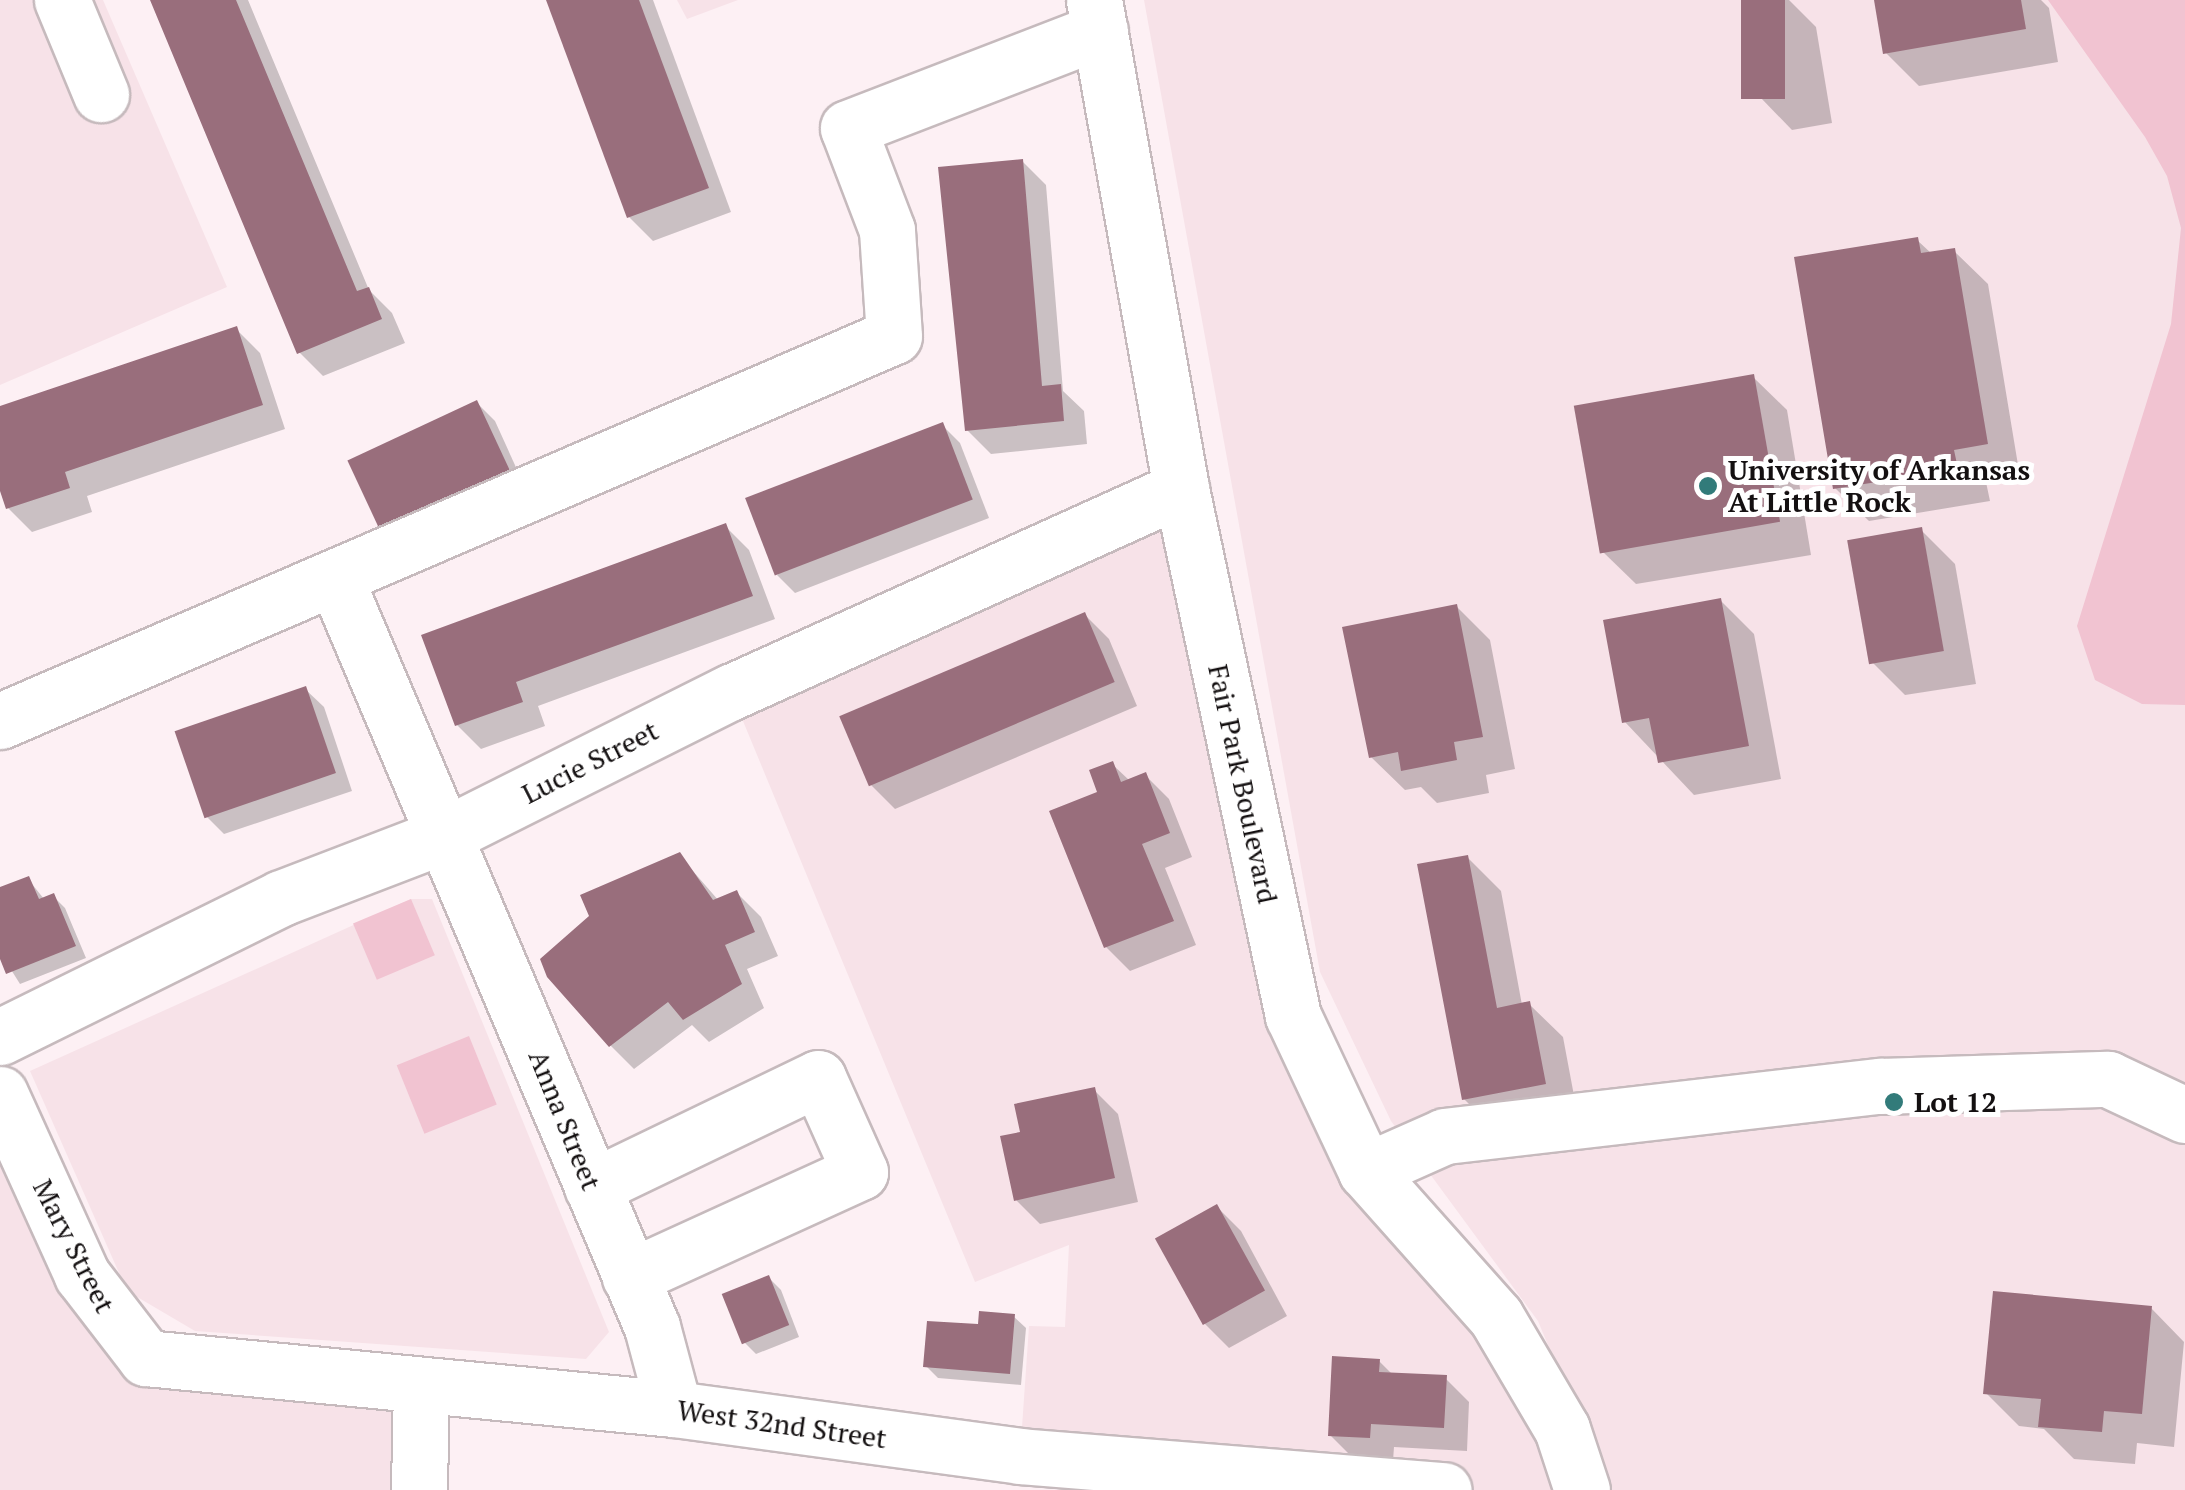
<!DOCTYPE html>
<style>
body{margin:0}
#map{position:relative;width:2185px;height:1490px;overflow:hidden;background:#fdf0f4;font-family:"PT Serif",serif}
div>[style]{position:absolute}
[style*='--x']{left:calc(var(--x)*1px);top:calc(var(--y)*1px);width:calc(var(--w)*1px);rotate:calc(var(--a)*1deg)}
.built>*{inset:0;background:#f7e2e8}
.green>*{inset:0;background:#f1c3d1;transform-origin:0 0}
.shadow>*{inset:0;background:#0003}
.building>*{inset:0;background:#996e7c;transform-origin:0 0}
.roads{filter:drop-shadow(2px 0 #c6babd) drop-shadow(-2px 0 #c6babd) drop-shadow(0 2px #c6babd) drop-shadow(0 -2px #c6babd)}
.minor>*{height:55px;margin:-27.5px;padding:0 27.5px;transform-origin:27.5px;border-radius:27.5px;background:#fff}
.dots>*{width:28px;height:28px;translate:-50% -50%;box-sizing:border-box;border:5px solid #fff;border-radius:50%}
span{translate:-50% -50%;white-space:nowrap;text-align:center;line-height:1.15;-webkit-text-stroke:10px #fff;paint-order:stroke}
.poi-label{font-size:28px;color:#141011;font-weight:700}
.left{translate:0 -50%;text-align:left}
.street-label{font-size:28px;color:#141011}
</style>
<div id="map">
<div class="built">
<div style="clip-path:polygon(0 0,103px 0,227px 287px,0 385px)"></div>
<div style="clip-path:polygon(677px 0,738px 0,687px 19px)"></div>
<div style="clip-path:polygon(1144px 0,2185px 0,2185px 1490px,1608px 1490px,1538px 1321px,1391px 1121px,1320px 972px)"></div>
<div style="clip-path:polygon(1181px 489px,1293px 1016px,1582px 1490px,1444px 1490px,1020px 1456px,1029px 1326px,1065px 1327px,1069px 1245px,975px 1282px,731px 692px)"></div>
<div style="clip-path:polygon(411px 899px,432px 899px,609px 1332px,586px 1359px,195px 1331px,127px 1291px,30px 1071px)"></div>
<div style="clip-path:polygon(0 1127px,128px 1340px,421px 1388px,416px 1490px,0 1490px)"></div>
</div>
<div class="green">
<div style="clip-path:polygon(2048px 0,2185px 0,2185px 705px,2142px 704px,2095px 680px,2077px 626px,2171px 324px,2181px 228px,2167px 176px,2145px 137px)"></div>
<div style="left:411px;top:899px;width:61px;height:63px;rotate:67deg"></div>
<div style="left:469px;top:1036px;width:74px;height:78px;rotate:68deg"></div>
</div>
<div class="shadow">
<div style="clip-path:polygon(153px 0,248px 0,369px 290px,392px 313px,405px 343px,323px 376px,299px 352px)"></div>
<div style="clip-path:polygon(549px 0,653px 0,731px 212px,653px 241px,629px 217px)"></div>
<div style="clip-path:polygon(1743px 0,1789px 0,1816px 27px,1832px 123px,1792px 130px,1759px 96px)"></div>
<div style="clip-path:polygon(1877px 0,2041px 0,2049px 8px,2058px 62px,1919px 86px,1886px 53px)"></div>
<div style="clip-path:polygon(1022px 161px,1046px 185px,1063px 391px,1084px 411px,1087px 444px,991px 454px,967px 430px)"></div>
<div style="clip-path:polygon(1917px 240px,1932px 254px,1954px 251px,1988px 284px,2020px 477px,1986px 482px,1990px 501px,1869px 521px,1835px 488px)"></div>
<div style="clip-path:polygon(236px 329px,260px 353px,285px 429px,87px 496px,92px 512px,32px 532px,8px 508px,0 483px,0 408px)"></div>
<div style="clip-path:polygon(1753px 377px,1787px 410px,1811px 555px,1636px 584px,1602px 551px)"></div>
<div style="clip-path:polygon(477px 403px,495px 421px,529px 496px,386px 536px)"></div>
<div style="clip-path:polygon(942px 425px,960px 443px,989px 518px,795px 593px,777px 575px)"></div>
<div style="clip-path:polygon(725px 526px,749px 550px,775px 619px,538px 706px,545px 726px,481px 749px,457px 725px)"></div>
<div style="clip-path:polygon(1921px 530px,1955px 564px,1976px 684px,1905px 695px,1871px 661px)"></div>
<div style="clip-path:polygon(1721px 601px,1754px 634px,1781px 779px,1694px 795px,1625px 722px)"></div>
<div style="clip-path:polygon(1457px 607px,1490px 640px,1515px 769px,1486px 775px,1489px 793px,1437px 803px,1421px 787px,1405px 790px,1371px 757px)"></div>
<div style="clip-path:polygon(1085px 615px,1109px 639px,1137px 706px,895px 809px,871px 785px)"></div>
<div style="clip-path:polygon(305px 689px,324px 707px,352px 791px,224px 834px,206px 816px)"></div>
<div style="clip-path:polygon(1112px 764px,1130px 781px,1145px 775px,1169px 799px,1192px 857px,1165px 868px,1196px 945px,1130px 971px,1106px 947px)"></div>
<div style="clip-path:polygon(679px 855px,719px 901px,737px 893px,761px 917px,778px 956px,747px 969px,764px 1008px,709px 1042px,692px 1025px,634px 1069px,610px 1045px)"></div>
<div style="clip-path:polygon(1467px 857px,1501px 891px,1522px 1005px,1529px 1004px,1563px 1037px,1578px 1117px,1497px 1132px,1464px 1099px)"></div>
<div style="clip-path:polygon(28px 879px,44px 899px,53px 896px,65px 908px,86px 958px,20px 984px,0 952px,0 890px)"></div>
<div style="clip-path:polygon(1094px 1090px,1118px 1114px,1138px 1202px,1040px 1224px,1016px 1200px,1023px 1134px)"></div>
<div style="clip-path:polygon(1217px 1207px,1241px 1231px,1287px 1316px,1229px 1348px,1205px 1324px)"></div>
<div style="clip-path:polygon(769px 1278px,781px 1290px,799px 1337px,756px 1354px,744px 1342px)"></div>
<div style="clip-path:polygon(2151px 1308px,2184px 1342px,2174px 1447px,2137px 1443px,2135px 1464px,2074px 1459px,2044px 1429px,2019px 1426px,1986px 1393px)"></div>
<div style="clip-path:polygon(1013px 1316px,1026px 1328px,1021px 1385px,938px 1378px,926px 1366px,980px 1327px)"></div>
<div style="clip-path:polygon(1379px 1361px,1393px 1375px,1445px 1378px,1469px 1402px,1467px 1451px,1394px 1447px,1393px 1461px,1354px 1459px,1330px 1435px)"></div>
</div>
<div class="building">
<div style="clip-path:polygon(150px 0,236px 0,357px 291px,369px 287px,382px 319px,297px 354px)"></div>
<div style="clip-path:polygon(546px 0,639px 0,709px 188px,627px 218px)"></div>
<div style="left:1741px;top:0;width:44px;height:99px"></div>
<div style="clip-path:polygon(1874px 0,2021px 0,2026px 29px,1883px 54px)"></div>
<div style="clip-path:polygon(1023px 159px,1042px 386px,1061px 384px,1064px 421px,965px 431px,938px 167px)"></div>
<div style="clip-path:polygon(1918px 237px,1921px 253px,1955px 248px,1988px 444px,1954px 450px,1958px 469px,1833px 489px,1794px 257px)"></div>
<div style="clip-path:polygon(237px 326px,263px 405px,65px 472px,70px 488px,6px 509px,0 491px,0 406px)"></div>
<div style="left:1754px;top:374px;width:150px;height:183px;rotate:80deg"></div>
<div style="left:477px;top:400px;width:86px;height:143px;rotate:65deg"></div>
<div style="left:943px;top:422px;width:83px;height:212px;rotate:69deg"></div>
<div style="clip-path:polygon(726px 523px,753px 596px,516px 682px,523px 702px,455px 726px,421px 635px)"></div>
<div style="left:1922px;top:527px;width:126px;height:76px;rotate:80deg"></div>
<div style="clip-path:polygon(1721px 598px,1749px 746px,1658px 763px,1649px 718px,1622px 723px,1603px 620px)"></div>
<div style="clip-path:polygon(1457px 604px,1483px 737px,1454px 742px,1457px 760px,1401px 771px,1398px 752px,1369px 758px,1342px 627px)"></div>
<div style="left:1085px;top:612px;width:76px;height:267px;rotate:67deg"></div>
<div style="left:306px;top:686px;width:92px;height:139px;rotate:71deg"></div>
<div style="clip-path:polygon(1113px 761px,1121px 782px,1146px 772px,1170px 833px,1142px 844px,1174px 921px,1104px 948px,1049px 811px,1097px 792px,1089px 770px)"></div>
<div style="clip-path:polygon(680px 852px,713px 900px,737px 890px,755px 932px,725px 945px,742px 984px,683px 1020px,668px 1002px,609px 1047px,547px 977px,540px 959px,589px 916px,580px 895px)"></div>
<div style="clip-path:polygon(1468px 855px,1497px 1008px,1530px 1001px,1546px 1084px,1462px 1100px,1417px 864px)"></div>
<div style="clip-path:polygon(29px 876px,39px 899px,54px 893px,76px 946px,6px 974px,0 959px,0 887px)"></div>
<div style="clip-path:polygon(1095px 1087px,1115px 1178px,1014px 1201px,1000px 1136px,1020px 1132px,1014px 1104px)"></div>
<div style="left:1217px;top:1204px;width:99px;height:71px;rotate:61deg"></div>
<div style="left:769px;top:1275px;width:54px;height:51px;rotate:68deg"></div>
<div style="clip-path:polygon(1993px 1291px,2152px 1306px,2142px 1414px,2104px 1411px,2102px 1432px,2038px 1427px,2041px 1399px,1983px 1394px)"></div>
<div style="clip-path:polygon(979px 1311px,1015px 1314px,1010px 1374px,923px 1367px,927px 1321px,978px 1324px)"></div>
<div style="clip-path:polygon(1332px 1356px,1380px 1359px,1379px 1372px,1447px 1375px,1444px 1428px,1371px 1424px,1370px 1438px,1328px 1436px)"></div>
</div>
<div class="roads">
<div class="minor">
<div style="--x:62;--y:0;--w:102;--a:67.5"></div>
<div style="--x:1094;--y:0;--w:497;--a:79.9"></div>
<div style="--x:1181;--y:489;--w:539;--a:78"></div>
<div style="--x:1293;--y:1016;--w:171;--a:64.8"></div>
<div style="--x:1366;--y:1171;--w:195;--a:48.3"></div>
<div style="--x:1496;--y:1317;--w:130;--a:59.5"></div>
<div style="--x:1562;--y:1429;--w:64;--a:71.8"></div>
<div style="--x:335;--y:578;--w:813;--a:67.06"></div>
<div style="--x:652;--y:1327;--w:85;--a:75"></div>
<div style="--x:0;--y:721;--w:973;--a:-23.3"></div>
<div style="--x:894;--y:336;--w:106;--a:-93.8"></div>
<div style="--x:887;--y:230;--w:109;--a:-110.9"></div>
<div style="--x:848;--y:128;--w:270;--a:-21.1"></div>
<div style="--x:0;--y:1037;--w:313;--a:-26.3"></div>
<div style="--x:281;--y:898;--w:176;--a:-21"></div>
<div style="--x:445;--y:835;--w:320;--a:-26.6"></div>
<div style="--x:731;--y:692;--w:494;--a:-24.3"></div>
<div style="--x:0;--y:1094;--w:199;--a:65.6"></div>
<div style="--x:82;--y:1275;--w:105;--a:52.4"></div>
<div style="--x:146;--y:1358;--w:530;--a:5.52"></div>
<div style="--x:674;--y:1409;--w:349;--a:7.7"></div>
<div style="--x:1020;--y:1456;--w:425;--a:4.6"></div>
<div style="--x:1366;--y:1171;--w:86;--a:-23.9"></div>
<div style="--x:1445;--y:1136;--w:438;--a:-6.6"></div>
<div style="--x:1880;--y:1086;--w:228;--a:-1.8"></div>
<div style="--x:2108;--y:1079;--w:85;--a:25.1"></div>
<div style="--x:592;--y:1187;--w:251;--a:-25.7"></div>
<div style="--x:818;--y:1078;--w:103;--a:65.9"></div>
<div style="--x:860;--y:1172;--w:253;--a:155.5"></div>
<div style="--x:419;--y:1490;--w:102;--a:-88.9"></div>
</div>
</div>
<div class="dots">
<div style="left:1708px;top:486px;background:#327b7a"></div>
<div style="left:1894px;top:1102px;background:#327b7a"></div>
</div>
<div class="poi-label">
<span class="left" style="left:1728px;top:486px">University of Arkansas<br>At Little Rock</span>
<span class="left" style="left:1914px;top:1102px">Lot 12</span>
</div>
<div class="street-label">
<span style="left:590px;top:762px;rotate:-27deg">Lucie Street</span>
<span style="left:1243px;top:784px;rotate:78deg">Fair Park Boulevard</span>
<span style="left:565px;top:1120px;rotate:68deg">Anna Street</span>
<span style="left:74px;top:1246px;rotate:63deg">Mary Street</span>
<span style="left:782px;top:1424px;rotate:8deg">West 32nd Street</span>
</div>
</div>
